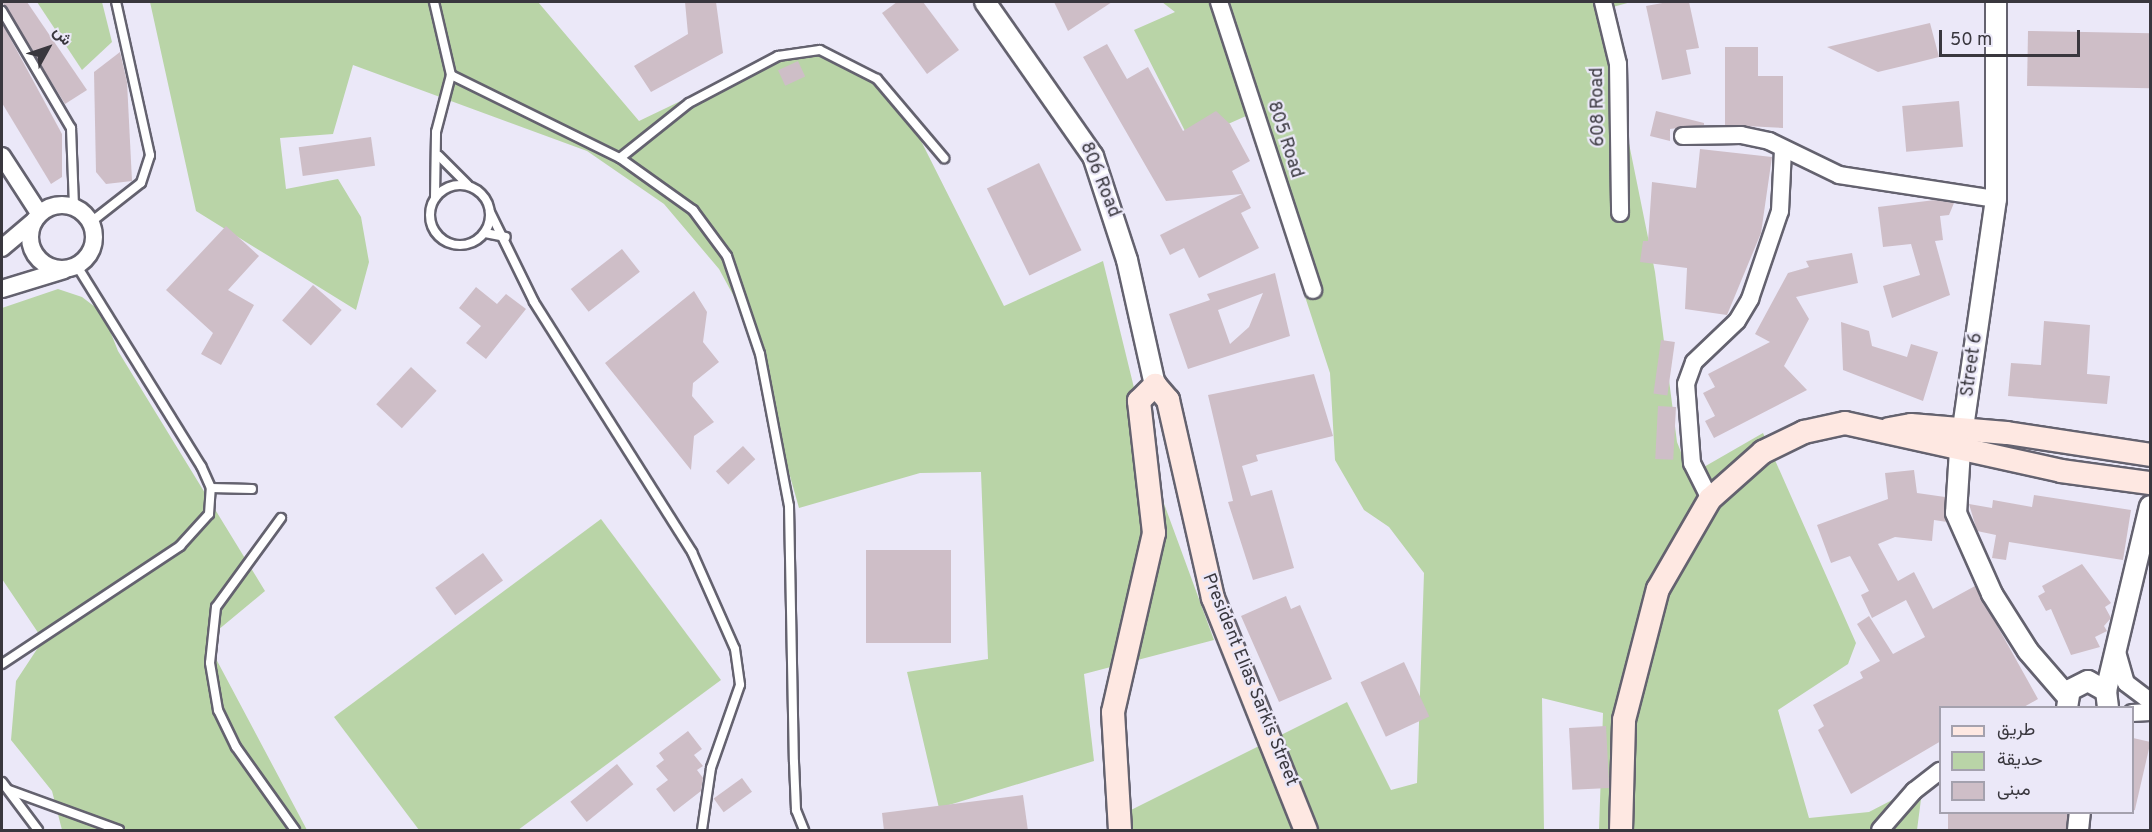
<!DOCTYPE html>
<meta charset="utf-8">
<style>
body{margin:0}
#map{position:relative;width:2152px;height:832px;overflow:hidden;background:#ebe8f8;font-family:Overpass,Vazirmatn,sans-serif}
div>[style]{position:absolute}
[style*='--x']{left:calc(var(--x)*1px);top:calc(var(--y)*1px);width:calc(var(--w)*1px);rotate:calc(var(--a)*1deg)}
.green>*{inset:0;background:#b9d4a7}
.building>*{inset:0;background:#cebec7;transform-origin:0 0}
.roads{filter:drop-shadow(2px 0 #64626f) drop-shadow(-2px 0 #64626f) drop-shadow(0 2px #64626f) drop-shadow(0 -2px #64626f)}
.service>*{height:8px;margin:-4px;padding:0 4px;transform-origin:4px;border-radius:4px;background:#fff}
.service>.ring{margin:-4px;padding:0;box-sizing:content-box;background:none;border:8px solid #fff;border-radius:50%}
.minor>*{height:16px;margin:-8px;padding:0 8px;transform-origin:8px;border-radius:8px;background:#fff}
.minor>.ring{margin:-8px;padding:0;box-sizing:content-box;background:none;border:16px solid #fff;border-radius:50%}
.tertiary>*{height:20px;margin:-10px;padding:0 10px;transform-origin:10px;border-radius:10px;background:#fff}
.secondary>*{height:22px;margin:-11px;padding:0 11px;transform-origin:11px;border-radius:11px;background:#fee8e2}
span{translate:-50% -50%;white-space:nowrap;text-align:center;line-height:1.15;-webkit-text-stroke:4.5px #ebe8f8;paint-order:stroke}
.street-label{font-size:18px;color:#39373e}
.frame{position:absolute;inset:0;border:3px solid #39373e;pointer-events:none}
.legend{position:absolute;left:1939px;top:706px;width:195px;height:108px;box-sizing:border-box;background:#ebe8f8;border:2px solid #a4a1ae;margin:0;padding:8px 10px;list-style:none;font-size:18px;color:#39373e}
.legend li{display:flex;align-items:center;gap:12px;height:30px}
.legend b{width:30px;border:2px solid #a4a1ae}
.north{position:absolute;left:18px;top:18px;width:60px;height:60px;-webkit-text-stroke:4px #ebe8f8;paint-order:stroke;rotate:50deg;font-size:16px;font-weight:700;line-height:24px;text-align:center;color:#39373e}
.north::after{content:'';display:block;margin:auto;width:21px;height:27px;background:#39373e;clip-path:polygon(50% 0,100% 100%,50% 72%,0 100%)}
.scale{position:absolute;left:1939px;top:30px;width:141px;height:27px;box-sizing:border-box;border:3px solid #39373e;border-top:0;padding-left:8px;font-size:18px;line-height:21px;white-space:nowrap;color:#39373e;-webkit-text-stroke:4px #ebe8f8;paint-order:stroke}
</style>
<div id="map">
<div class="green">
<div style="clip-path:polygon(37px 2px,102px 2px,112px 42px,82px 70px)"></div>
<div style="clip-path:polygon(150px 2px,538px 2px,639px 121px,762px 62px,811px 54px,862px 69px,911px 121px,1004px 306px,1103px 261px,1159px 490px,1214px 640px,1084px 674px,1094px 761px,939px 808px,907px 672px,988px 659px,981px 472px,920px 473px,799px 508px,745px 317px,719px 269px,664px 204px,587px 151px,353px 65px,333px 134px,280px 138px,286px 189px,338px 179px,361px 217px,369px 262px,356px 310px,196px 211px)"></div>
<div style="clip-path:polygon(1162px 2px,1631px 2px,1602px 10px,1655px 272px,1677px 442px,1690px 475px,1763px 433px,1856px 643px,1848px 664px,1778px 710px,1809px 818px,1869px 812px,1923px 784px,1917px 830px,1599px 830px,1603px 713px,1542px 698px,1544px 830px,1116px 830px,1115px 818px,1347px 702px,1391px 790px,1417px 783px,1424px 573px,1389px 527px,1364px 510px,1335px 460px,1330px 373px,1246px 116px,1190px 141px,1134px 30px,1175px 12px)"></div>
<div style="clip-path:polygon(58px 289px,82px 297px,103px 313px,118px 351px,265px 591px,206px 640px,307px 830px,62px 830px,52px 791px,11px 740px,16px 681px,43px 640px,2px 579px,2px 308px)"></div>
<div style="clip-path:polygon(601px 519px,721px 680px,518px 830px,419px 830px,334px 717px)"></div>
</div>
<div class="building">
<div style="clip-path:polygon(2px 2px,27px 2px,87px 90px,65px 104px)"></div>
<div style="clip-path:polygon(685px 2px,716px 2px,723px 53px,651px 92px,634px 66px,688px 34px)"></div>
<div style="clip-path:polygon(897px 2px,923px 2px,959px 50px,927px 74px,882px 13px)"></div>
<div style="clip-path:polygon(1054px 2px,1112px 2px,1068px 31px)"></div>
<div style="clip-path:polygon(1668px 2px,1689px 2px,1699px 48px,1686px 50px,1691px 74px,1662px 80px,1646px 6px)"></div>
<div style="clip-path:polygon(2px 23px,62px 134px,62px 177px,51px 184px,2px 103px)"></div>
<div style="clip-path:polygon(1930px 23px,1939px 57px,1907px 65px,1878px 72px,1827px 47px)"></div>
<div style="left:2028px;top:31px;width:123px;height:55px;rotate:1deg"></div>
<div style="clip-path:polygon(1107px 44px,1127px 79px,1148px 67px,1183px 131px,1216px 111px,1230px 124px,1250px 161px,1232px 171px,1251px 208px,1241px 213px,1259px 248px,1199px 278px,1184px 248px,1170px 255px,1160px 235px,1242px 194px,1166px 201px,1083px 57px)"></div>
<div style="clip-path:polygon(1725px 47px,1758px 47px,1758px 76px,1783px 76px,1783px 128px,1725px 125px)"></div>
<div style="clip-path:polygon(120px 52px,127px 82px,132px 181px,106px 184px,96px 172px,94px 72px)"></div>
<div style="left:798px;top:61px;width:17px;height:22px;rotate:65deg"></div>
<div style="left:1959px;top:101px;width:46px;height:57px;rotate:85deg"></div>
<div style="clip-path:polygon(1656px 111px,1704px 123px,1704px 125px,1670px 129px,1670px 141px,1650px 136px)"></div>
<div style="left:371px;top:137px;width:29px;height:73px;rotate:82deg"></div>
<div style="clip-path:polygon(1700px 149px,1772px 157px,1761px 233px,1727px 315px,1685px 309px,1687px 268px,1640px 262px,1643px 241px,1648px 241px,1652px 182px,1696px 188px)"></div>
<div style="left:1039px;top:163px;width:97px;height:58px;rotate:64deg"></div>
<div style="clip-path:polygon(1935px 200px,1954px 203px,1949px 215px,1940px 216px,1943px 240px,1935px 241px,1950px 295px,1892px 318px,1883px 286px,1920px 275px,1911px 244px,1883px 247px,1878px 207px)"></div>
<div style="clip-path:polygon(226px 226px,259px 256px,228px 290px,254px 305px,221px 365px,201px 354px,213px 333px,166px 290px)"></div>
<div style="left:622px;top:249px;width:29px;height:65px;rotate:52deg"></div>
<div style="clip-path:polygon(1852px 253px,1858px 283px,1796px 297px,1809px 319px,1784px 366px,1807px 390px,1714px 438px,1705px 421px,1715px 416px,1703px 393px,1715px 387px,1708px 374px,1770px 342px,1755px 334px,1788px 273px,1809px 267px,1806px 261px)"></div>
<div style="clip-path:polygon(evenodd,1275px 273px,1290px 336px,1188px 369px,1169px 314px,1210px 300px,1207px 294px,1275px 273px,1263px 293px,1249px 327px,1230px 344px,1218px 310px,1263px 293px)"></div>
<div style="left:313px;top:285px;width:38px;height:47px;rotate:41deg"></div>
<div style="clip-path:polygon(476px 287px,497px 304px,506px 294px,526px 309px,486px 359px,466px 343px,481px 326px,459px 308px)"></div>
<div style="clip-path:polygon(694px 291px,707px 312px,703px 342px,719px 362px,693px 383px,692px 396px,714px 422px,694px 436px,691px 470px,605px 363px)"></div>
<div style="clip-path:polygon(2044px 321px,2090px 325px,2087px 374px,2110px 376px,2107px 404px,2008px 396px,2011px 363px,2041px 365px)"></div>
<div style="clip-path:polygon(1841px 322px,1869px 331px,1872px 346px,1907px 357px,1911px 344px,1938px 352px,1923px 401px,1843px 370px)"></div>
<div style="left:1661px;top:340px;width:14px;height:54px;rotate:8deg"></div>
<div style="left:411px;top:367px;width:35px;height:51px;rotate:43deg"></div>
<div style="clip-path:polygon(1314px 374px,1333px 436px,1256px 455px,1258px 461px,1242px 466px,1251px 496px,1272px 490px,1294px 568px,1253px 580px,1228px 502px,1233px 501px,1208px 395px)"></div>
<div style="left:1658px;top:406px;width:18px;height:53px;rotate:3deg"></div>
<div style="left:743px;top:446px;width:18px;height:37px;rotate:47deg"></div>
<div style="clip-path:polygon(1914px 470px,1917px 493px,1945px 497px,1947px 522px,1934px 520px,1932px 541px,1895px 537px,1878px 544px,1898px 581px,1914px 572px,1933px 609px,1975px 586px,2038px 699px,2022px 708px,1941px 708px,1941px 741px,1851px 794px,1818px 730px,1824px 726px,1813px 705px,1863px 678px,1860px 672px,1880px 661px,1857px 624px,1869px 616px,1893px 654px,1925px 637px,1906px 600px,1872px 618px,1861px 595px,1869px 591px,1850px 556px,1831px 563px,1817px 525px,1888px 499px,1885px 473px)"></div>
<div style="clip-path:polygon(2034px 495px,2131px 510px,2123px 560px,2009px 542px,2006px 560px,1992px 558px,1996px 535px,1977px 531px,1969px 504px,1992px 508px,1993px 500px,2032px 507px)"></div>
<div style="left:951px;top:550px;width:93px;height:85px;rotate:90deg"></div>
<div style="left:483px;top:553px;width:34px;height:59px;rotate:54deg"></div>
<div style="clip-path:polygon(2082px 564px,2111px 603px,2105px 607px,2111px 618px,2104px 626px,2107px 631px,2095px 637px,2100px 647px,2071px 655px,2051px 609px,2046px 611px,2038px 596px,2045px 592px,2042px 586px)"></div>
<div style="clip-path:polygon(1286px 596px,1291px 609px,1300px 605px,1332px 679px,1279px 702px,1241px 616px)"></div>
<div style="left:1404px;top:662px;width:60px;height:48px;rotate:65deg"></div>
<div style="left:1606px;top:726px;width:62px;height:37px;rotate:87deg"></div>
<div style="clip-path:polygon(688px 731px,702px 749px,694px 755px,703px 766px,697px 770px,703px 778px,701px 791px,674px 812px,656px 789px,668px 780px,656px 766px,664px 760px,659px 753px)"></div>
<div style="left:2133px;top:738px;width:18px;height:70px;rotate:13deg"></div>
<div style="left:617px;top:764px;width:26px;height:60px;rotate:51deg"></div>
<div style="left:742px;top:778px;width:17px;height:35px;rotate:54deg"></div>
<div style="clip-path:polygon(1023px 795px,1028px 831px,884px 831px,882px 813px)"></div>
<div style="left:1948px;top:813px;width:119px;height:18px"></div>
</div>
<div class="roads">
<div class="service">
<div style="--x:434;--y:2;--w:75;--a:76.9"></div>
<div style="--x:451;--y:75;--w:188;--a:26.2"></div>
<div style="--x:620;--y:158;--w:90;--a:35.5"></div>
<div style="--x:693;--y:210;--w:57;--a:53.5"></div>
<div style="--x:727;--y:256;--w:103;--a:71.4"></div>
<div style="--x:760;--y:354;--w:155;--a:79.2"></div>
<div style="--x:789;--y:506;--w:256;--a:88.9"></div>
<div style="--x:794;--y:762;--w:48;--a:87.6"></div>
<div style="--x:796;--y:810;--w:22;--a:68"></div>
<div style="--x:2;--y:11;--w:136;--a:59.5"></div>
<div style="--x:71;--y:128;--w:79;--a:87.8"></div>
<div style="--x:439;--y:156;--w:41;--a:45"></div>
<div style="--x:620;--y:158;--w:88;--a:-38.6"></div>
<div style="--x:689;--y:103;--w:101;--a:-27.8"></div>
<div style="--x:778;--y:56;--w:42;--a:-8.1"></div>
<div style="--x:820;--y:50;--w:64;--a:27"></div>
<div style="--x:877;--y:79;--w:104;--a:49.7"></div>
<div class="ring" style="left:430px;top:185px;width:52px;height:52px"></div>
<div style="--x:435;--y:198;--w:66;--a:-89.1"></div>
<div style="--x:436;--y:132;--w:59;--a:-75.3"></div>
<div style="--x:490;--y:212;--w:100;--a:63.9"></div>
<div style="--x:534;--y:302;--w:296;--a:57.7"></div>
<div style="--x:692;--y:552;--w:106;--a:66.1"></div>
<div style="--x:735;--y:649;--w:36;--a:82"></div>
<div style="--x:740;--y:685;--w:88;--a:109.3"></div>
<div style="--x:711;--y:768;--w:63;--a:98.3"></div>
<div style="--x:91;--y:222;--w:63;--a:-38"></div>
<div style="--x:141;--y:183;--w:29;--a:-72"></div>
<div style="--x:150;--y:155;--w:157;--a:-102.5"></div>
<div style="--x:485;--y:233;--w:21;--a:11"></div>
<div style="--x:211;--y:488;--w:41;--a:1.4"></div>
<div style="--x:281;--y:518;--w:110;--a:126.1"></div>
<div style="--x:216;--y:607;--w:56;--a:96.1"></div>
<div style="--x:210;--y:663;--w:48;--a:80.3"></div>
<div style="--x:218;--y:710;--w:41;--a:64.1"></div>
<div style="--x:236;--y:747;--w:102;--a:54.6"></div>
<div style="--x:2;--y:664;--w:214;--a:-33.5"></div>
<div style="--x:180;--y:546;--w:43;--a:-47.8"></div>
<div style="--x:209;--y:514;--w:26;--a:-86"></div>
<div style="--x:211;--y:488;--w:24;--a:-114"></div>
<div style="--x:201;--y:466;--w:235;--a:-121.8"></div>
<div style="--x:2;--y:782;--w:60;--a:53.1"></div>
<div style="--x:9;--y:790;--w:117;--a:20"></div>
</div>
<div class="minor">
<div style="--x:1219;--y:2;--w:303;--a:71.9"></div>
<div style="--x:1603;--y:2;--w:64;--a:76.4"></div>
<div style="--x:1618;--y:64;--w:149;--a:89.2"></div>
<div style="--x:1683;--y:136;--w:58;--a:-1"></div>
<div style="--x:1741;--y:135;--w:29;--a:12"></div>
<div style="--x:1769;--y:141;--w:78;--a:25.9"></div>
<div style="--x:1839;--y:175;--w:159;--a:8.7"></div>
<div style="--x:2;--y:156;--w:68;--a:57"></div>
<div class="ring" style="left:30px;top:205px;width:48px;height:48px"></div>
<div style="--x:2;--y:248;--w:42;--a:-40.2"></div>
<div style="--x:2;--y:289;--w:65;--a:-17"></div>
<div style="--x:1710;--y:499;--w:40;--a:-116.6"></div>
<div style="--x:1692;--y:463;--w:79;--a:-94.3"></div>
<div style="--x:1686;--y:384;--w:23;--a:-70"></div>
<div style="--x:1694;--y:362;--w:59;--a:-43.6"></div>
<div style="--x:1737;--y:321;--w:26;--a:-59"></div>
<div style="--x:1750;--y:299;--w:93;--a:-71.2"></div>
<div style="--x:1780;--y:211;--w:61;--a:-87.2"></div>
<div style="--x:2117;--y:652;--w:32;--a:74"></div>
<div style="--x:2126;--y:683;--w:30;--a:37"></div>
<div style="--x:2132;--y:713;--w:18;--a:-3"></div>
<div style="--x:1880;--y:830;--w:52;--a:-48.9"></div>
<div style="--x:1914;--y:791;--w:33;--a:-38"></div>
</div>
<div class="tertiary">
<div style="--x:985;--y:2;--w:188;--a:55"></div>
<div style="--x:1093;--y:156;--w:109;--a:71.9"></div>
<div style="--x:1127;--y:260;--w:128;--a:77.4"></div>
<div style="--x:1996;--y:2;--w:197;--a:90"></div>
<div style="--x:1996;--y:199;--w:254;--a:98.2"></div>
<div style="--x:1960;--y:450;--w:63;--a:93.6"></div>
<div style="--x:1956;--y:513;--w:89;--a:66"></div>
<div style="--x:1992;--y:594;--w:67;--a:57.7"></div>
<div style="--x:2028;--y:651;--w:60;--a:49.1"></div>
<div style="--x:2106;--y:691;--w:190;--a:-76.6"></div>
<div style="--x:2067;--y:708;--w:18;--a:-81"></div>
<div style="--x:2070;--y:690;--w:20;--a:-27"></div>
<div style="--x:2088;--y:681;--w:21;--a:29"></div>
<div style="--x:2106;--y:691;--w:17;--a:83"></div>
<div style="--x:2078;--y:830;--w:18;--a:-84"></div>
</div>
<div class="secondary">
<div style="--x:1889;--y:429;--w:22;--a:-10"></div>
<div style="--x:1911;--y:425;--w:96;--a:4.8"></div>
<div style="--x:2007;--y:433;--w:145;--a:8.7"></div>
<div style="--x:1120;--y:830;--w:118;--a:-93.4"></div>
<div style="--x:1113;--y:712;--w:184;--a:-77.1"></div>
<div style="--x:1154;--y:533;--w:133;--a:-96.5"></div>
<div style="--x:1139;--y:401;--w:23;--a:-45"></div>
<div style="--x:1155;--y:385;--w:20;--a:49"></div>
<div style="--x:1168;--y:400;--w:203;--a:77.2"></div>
<div style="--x:1213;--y:598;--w:250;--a:68.2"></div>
<div style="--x:1621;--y:830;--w:110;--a:-88.4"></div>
<div style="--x:1624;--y:720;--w:135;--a:-75.5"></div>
<div style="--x:1658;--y:589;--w:104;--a:-60"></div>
<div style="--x:1710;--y:499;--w:71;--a:-41.6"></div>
<div style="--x:1763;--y:452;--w:46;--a:-26"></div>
<div style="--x:1804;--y:432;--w:42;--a:-12.4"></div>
<div style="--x:1845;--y:423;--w:221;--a:12.5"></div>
<div style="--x:2061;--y:471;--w:90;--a:7.7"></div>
</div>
</div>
<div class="street-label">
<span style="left:1599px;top:107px;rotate:-91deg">608 Road</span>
<span style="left:1284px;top:140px;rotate:72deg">805 Road</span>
<span style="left:1099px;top:180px;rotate:68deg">806 Road</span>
<span style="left:1973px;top:365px;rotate:-82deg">Street 6</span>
<span style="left:1249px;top:680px;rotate:68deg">President Elias Sarkis Street</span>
</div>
<div class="frame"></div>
<ul class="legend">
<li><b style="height:8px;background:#fee8e2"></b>طريق</li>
<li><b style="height:16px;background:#b9d4a7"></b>حديقة</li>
<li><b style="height:16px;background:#cebec7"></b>مبنى</li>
</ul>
<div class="north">ش</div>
<div class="scale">50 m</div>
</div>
